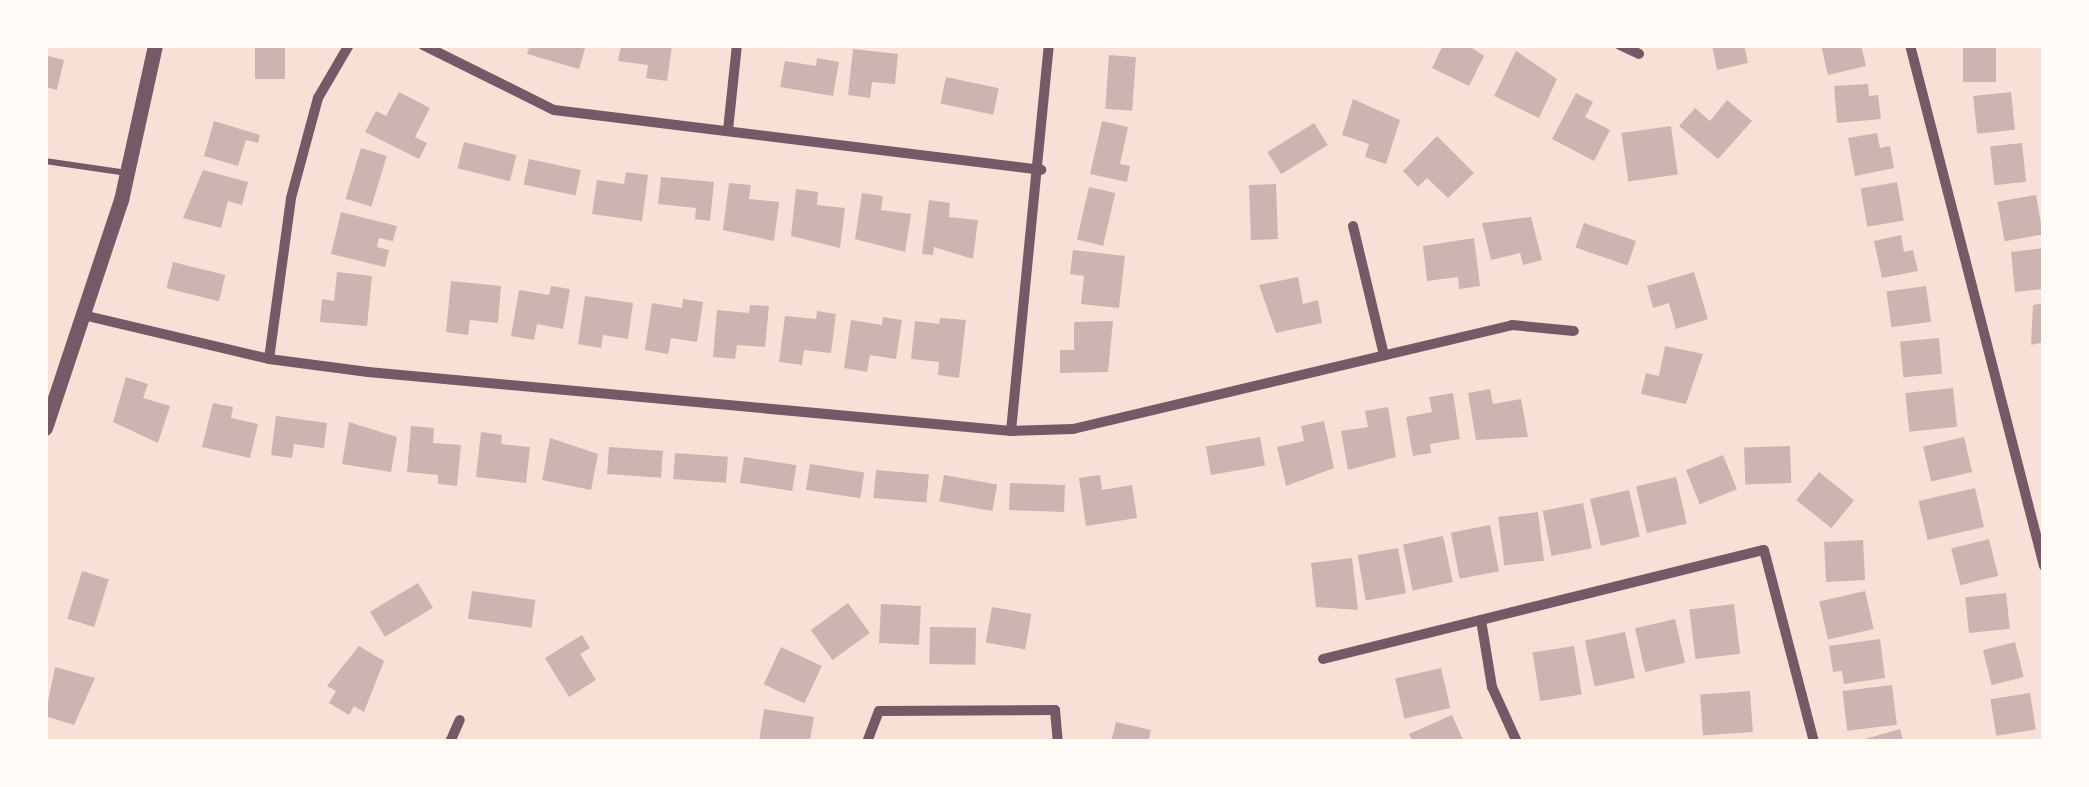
<!DOCTYPE html>
<style>
body{margin:0}
#map{position:relative;width:2089px;height:787px;overflow:hidden;background:#f7e1d7;font-family:Signika,sans-serif}
div>[style]{position:absolute}
[style*='--x']{left:calc(var(--x)*1px);top:calc(var(--y)*1px);width:calc(var(--w)*1px);rotate:calc(var(--a)*1deg)}
.building>*{inset:0;background:#ccb4b1;transform-origin:0 0}
.service>*{height:6px;margin:-3px;padding:0 3px;transform-origin:3px;border-radius:3px;background:#755966}
.minor>*{height:10px;margin:-5px;padding:0 5px;transform-origin:5px;border-radius:5px;background:#755966}
.tertiary>*{height:15px;margin:-7.5px;padding:0 7.5px;transform-origin:7.5px;border-radius:7.5px;background:#755966}
span{translate:-50% -50%;white-space:nowrap;text-align:center;line-height:1.15;-webkit-text-stroke:8px #fffaf5;paint-order:stroke}
.frame{position:absolute;inset:0;border:48px solid #fffaf5;pointer-events:none}
</style>
<div id="map">
<div class="building">
<div style="left:255px;top:45px;width:30px;height:34px"></div>
<div style="clip-path:polygon(530px 45px,586px 45px,579px 69px,527px 54px)"></div>
<div style="clip-path:polygon(621px 45px,672px 45px,667px 81px,646px 78px,648px 65px,618px 61px)"></div>
<div style="clip-path:polygon(1443px 45px,1468px 45px,1484px 56px,1469px 86px,1432px 68px)"></div>
<div style="clip-path:polygon(1712px 45px,1744px 45px,1748px 63px,1717px 70px)"></div>
<div style="clip-path:polygon(1821px 45px,1861px 45px,1866px 66px,1828px 75px)"></div>
<div style="left:1963px;top:45px;width:33px;height:37px"></div>
<div style="clip-path:polygon(853px 49px,898px 54px,895px 84px,872px 82px,870px 98px,848px 95px)"></div>
<div style="clip-path:polygon(1516px 51px,1557px 79px,1539px 118px,1494px 96px)"></div>
<div style="clip-path:polygon(45px 55px,64px 60px,57px 90px,45px 87px)"></div>
<div style="left:1109px;top:55px;width:27px;height:54px;rotate:4deg"></div>
<div style="clip-path:polygon(817px 58px,839px 62px,833px 96px,780px 87px,785px 61px,816px 66px)"></div>
<div style="left:946px;top:77px;width:54px;height:27px;rotate:12deg"></div>
<div style="clip-path:polygon(1868px 84px,1869px 96px,1878px 95px,1881px 119px,1837px 123px,1834px 86px)"></div>
<div style="clip-path:polygon(399px 92px,430px 108px,415px 137px,427px 143px,419px 159px,365px 132px,376px 111px,386px 116px)"></div>
<div style="left:2011px;top:92px;width:38px;height:38px;rotate:84deg"></div>
<div style="clip-path:polygon(1576px 93px,1593px 102px,1585px 117px,1610px 130px,1594px 161px,1552px 139px)"></div>
<div style="clip-path:polygon(1353px 99px,1400px 120px,1386px 164px,1365px 157px,1369px 144px,1342px 135px)"></div>
<div style="clip-path:polygon(1727px 100px,1752px 121px,1718px 159px,1679px 126px,1695px 108px,1710px 121px)"></div>
<div style="clip-path:polygon(214px 121px,260px 135px,258px 143px,246px 140px,238px 166px,204px 156px)"></div>
<div style="clip-path:polygon(1102px 121px,1128px 127px,1120px 164px,1130px 166px,1127px 182px,1090px 174px)"></div>
<div style="left:1314px;top:123px;width:26px;height:55px;rotate:58deg"></div>
<div style="left:1671px;top:126px;width:49px;height:50px;rotate:82deg"></div>
<div style="clip-path:polygon(1877px 133px,1880px 148px,1890px 146px,1894px 168px,1855px 176px,1848px 138px)"></div>
<div style="clip-path:polygon(1437px 136px,1474px 173px,1448px 198px,1427px 178px,1418px 187px,1403px 171px)"></div>
<div style="left:464px;top:142px;width:54px;height:27px;rotate:14deg"></div>
<div style="left:2022px;top:143px;width:39px;height:32px;rotate:84deg"></div>
<div style="left:361px;top:148px;width:27px;height:53px;rotate:17deg"></div>
<div style="left:529px;top:159px;width:53px;height:26px;rotate:12deg"></div>
<div style="clip-path:polygon(203px 170px,248px 182px,242px 205px,228px 201px,221px 228px,183px 218px)"></div>
<div style="clip-path:polygon(626px 172px,648px 175px,642px 221px,592px 214px,597px 180px,624px 184px)"></div>
<div style="clip-path:polygon(661px 177px,714px 182px,710px 221px,695px 219px,696px 208px,658px 204px)"></div>
<div style="left:1897px;top:182px;width:39px;height:37px;rotate:80deg"></div>
<div style="clip-path:polygon(729px 183px,751px 185px,749px 199px,779px 202px,774px 241px,723px 230px)"></div>
<div style="left:1276px;top:184px;width:55px;height:27px;rotate:88deg"></div>
<div style="left:1089px;top:187px;width:27px;height:54px;rotate:13deg"></div>
<div style="clip-path:polygon(796px 189px,818px 192px,817px 205px,845px 208px,840px 248px,791px 236px)"></div>
<div style="clip-path:polygon(862px 193px,883px 196px,881px 210px,911px 214px,905px 252px,855px 239px)"></div>
<div style="left:2036px;top:195px;width:40px;height:39px;rotate:80deg"></div>
<div style="clip-path:polygon(929px 200px,950px 203px,949px 217px,978px 220px,973px 259px,934px 247px,933px 255px,922px 254px)"></div>
<div style="clip-path:polygon(341px 212px,397px 226px,393px 241px,379px 238px,377px 247px,389px 250px,385px 267px,331px 254px)"></div>
<div style="clip-path:polygon(1531px 217px,1542px 260px,1523px 265px,1520px 253px,1491px 260px,1482px 223px)"></div>
<div style="left:1584px;top:223px;width:55px;height:26px;rotate:19deg"></div>
<div style="clip-path:polygon(1901px 235px,1904px 252px,1913px 250px,1918px 271px,1882px 278px,1874px 241px)"></div>
<div style="clip-path:polygon(1474px 238px,1480px 286px,1459px 289px,1458px 277px,1427px 281px,1423px 246px)"></div>
<div style="clip-path:polygon(2044px 248px,2044px 289px,2015px 292px,2011px 252px)"></div>
<div style="clip-path:polygon(1073px 250px,1125px 256px,1119px 308px,1081px 304px,1084px 276px,1070px 274px)"></div>
<div style="left:173px;top:262px;width:54px;height:27px;rotate:14deg"></div>
<div style="clip-path:polygon(337px 272px,372px 276px,367px 326px,320px 322px,322px 299px,334px 301px)"></div>
<div style="clip-path:polygon(1694px 272px,1708px 319px,1676px 329px,1669px 303px,1653px 308px,1647px 286px)"></div>
<div style="clip-path:polygon(1298px 277px,1303px 304px,1318px 300px,1322px 323px,1276px 333px,1259px 285px)"></div>
<div style="clip-path:polygon(451px 281px,501px 286px,498px 323px,470px 320px,468px 335px,446px 332px)"></div>
<div style="clip-path:polygon(551px 286px,570px 289px,563px 329px,537px 324px,534px 340px,511px 336px,519px 290px,549px 295px)"></div>
<div style="left:1926px;top:286px;width:36px;height:40px;rotate:82deg"></div>
<div style="clip-path:polygon(585px 296px,633px 303px,628px 339px,603px 335px,601px 348px,578px 344px)"></div>
<div style="clip-path:polygon(683px 299px,703px 302px,697px 342px,671px 338px,668px 354px,645px 350px,652px 303px,682px 308px)"></div>
<div style="clip-path:polygon(2044px 303px,2044px 342px,2031px 345px,2033px 305px)"></div>
<div style="clip-path:polygon(750px 305px,769px 306px,765px 347px,737px 345px,735px 359px,713px 357px,717px 310px,749px 313px)"></div>
<div style="clip-path:polygon(817px 311px,836px 314px,831px 353px,804px 350px,802px 365px,779px 362px,785px 316px,816px 319px)"></div>
<div style="clip-path:polygon(883px 317px,902px 320px,896px 359px,870px 355px,867px 372px,844px 368px,851px 320px,882px 325px)"></div>
<div style="clip-path:polygon(940px 318px,966px 320px,959px 378px,938px 375px,939px 362px,911px 359px,915px 321px,939px 324px)"></div>
<div style="clip-path:polygon(1113px 321px,1108px 372px,1060px 373px,1060px 350px,1074px 350px,1074px 322px)"></div>
<div style="left:1939px;top:338px;width:36px;height:39px;rotate:85deg"></div>
<div style="clip-path:polygon(1665px 346px,1703px 354px,1686px 404px,1641px 394px,1646px 373px,1659px 376px)"></div>
<div style="clip-path:polygon(126px 377px,148px 384px,143px 398px,170px 406px,158px 443px,113px 422px)"></div>
<div style="left:1953px;top:388px;width:39px;height:48px;rotate:84deg"></div>
<div style="clip-path:polygon(1490px 389px,1493px 404px,1521px 399px,1528px 437px,1476px 440px,1468px 393px)"></div>
<div style="clip-path:polygon(1453px 393px,1460px 439px,1430px 444px,1431px 453px,1413px 456px,1406px 417px,1432px 412px,1429px 397px)"></div>
<div style="clip-path:polygon(213px 403px,233px 407px,231px 418px,258px 424px,250px 458px,202px 447px)"></div>
<div style="clip-path:polygon(1388px 407px,1396px 457px,1348px 470px,1341px 431px,1368px 427px,1365px 411px)"></div>
<div style="clip-path:polygon(276px 416px,327px 423px,324px 448px,294px 444px,292px 458px,271px 455px)"></div>
<div style="clip-path:polygon(1324px 421px,1334px 468px,1286px 486px,1277px 447px,1304px 441px,1301px 426px)"></div>
<div style="clip-path:polygon(349px 422px,397px 437px,391px 472px,342px 464px)"></div>
<div style="clip-path:polygon(411px 426px,434px 428px,433px 443px,461px 445px,457px 486px,438px 484px,438px 475px,407px 472px)"></div>
<div style="clip-path:polygon(481px 432px,502px 435px,501px 444px,530px 447px,526px 483px,476px 477px)"></div>
<div style="left:1260px;top:437px;width:29px;height:55px;rotate:80deg"></div>
<div style="left:1964px;top:437px;width:36px;height:42px;rotate:77deg"></div>
<div style="clip-path:polygon(550px 438px,598px 454px,591px 490px,542px 480px)"></div>
<div style="left:1790px;top:446px;width:37px;height:46px;rotate:88deg"></div>
<div style="left:609px;top:447px;width:54px;height:27px;rotate:4deg"></div>
<div style="left:675px;top:453px;width:53px;height:26px;rotate:4deg"></div>
<div style="left:1723px;top:455px;width:37px;height:40px;rotate:68deg"></div>
<div style="left:744px;top:457px;width:53px;height:26px;rotate:9deg"></div>
<div style="left:810px;top:464px;width:55px;height:26px;rotate:9deg"></div>
<div style="left:876px;top:470px;width:53px;height:28px;rotate:5deg"></div>
<div style="left:1819px;top:472px;width:45px;height:36px;rotate:39deg"></div>
<div style="left:944px;top:475px;width:54px;height:27px;rotate:10deg"></div>
<div style="clip-path:polygon(1100px 475px,1102px 490px,1132px 485px,1137px 518px,1086px 526px,1079px 478px)"></div>
<div style="left:1676px;top:477px;width:48px;height:41px;rotate:77deg"></div>
<div style="left:1010px;top:483px;width:55px;height:27px;rotate:2deg"></div>
<div style="left:1975px;top:488px;width:40px;height:58px;rotate:77deg"></div>
<div style="left:1629px;top:490px;width:48px;height:40px;rotate:77deg"></div>
<div style="left:1583px;top:503px;width:46px;height:41px;rotate:79deg"></div>
<div style="left:1538px;top:512px;width:49px;height:40px;rotate:83deg"></div>
<div style="left:1490px;top:525px;width:47px;height:40px;rotate:79deg"></div>
<div style="left:1443px;top:536px;width:47px;height:41px;rotate:78deg"></div>
<div style="left:1989px;top:539px;width:38px;height:39px;rotate:76deg"></div>
<div style="left:1863px;top:540px;width:40px;height:39px;rotate:87deg"></div>
<div style="left:1398px;top:548px;width:46px;height:41px;rotate:80deg"></div>
<div style="clip-path:polygon(1352px 558px,1358px 610px,1316px 607px,1311px 563px)"></div>
<div style="left:82px;top:571px;width:28px;height:50px;rotate:17deg"></div>
<div style="left:418px;top:583px;width:29px;height:56px;rotate:59deg"></div>
<div style="left:472px;top:591px;width:64px;height:28px;rotate:8deg"></div>
<div style="left:1865px;top:591px;width:39px;height:47px;rotate:77deg"></div>
<div style="left:2006px;top:593px;width:36px;height:41px;rotate:84deg"></div>
<div style="left:848px;top:603px;width:37px;height:46px;rotate:54deg"></div>
<div style="left:881px;top:604px;width:40px;height:39px;rotate:3deg"></div>
<div style="left:1734px;top:604px;width:50px;height:45px;rotate:83deg"></div>
<div style="left:992px;top:607px;width:40px;height:36px;rotate:10deg"></div>
<div style="left:1675px;top:619px;width:45px;height:41px;rotate:77deg"></div>
<div style="left:930px;top:627px;width:46px;height:37px;rotate:1deg"></div>
<div style="left:1625px;top:632px;width:47px;height:41px;rotate:78deg"></div>
<div style="clip-path:polygon(582px 635px,590px 648px,580px 654px,596px 680px,569px 697px,545px 658px)"></div>
<div style="clip-path:polygon(1880px 639px,1885px 678px,1844px 684px,1842px 671px,1833px 672px,1829px 646px)"></div>
<div style="left:2015px;top:642px;width:36px;height:33px;rotate:76deg"></div>
<div style="clip-path:polygon(359px 646px,384px 661px,364px 712px,354px 706px,349px 715px,329px 703px,336px 691px,327px 686px)"></div>
<div style="left:1574px;top:646px;width:49px;height:42px;rotate:81deg"></div>
<div style="left:781px;top:647px;width:45px;height:41px;rotate:25deg"></div>
<div style="clip-path:polygon(55px 667px,95px 678px,74px 725px,45px 716px)"></div>
<div style="left:1441px;top:668px;width:41px;height:47px;rotate:77deg"></div>
<div style="left:1892px;top:685px;width:40px;height:50px;rotate:83deg"></div>
<div style="left:1750px;top:691px;width:41px;height:50px;rotate:86deg"></div>
<div style="left:2030px;top:693px;width:37px;height:40px;rotate:81deg"></div>
<div style="clip-path:polygon(764px 709px,814px 717px,810px 739px,759px 742px)"></div>
<div style="clip-path:polygon(1452px 715px,1464px 742px,1413px 742px,1409px 734px)"></div>
<div style="clip-path:polygon(1116px 722px,1151px 730px,1148px 742px,1111px 742px)"></div>
<div style="clip-path:polygon(1900px 729px,1903px 742px,1858px 742px,1858px 741px)"></div>
</div>
<div class="service">
<div style="--x:45;--y:161;--w:83;--a:8.3"></div>
</div>
<div class="minor">
<div style="--x:423;--y:45;--w:146;--a:26.4"></div>
<div style="--x:554;--y:110;--w:491;--a:7"></div>
<div style="--x:1620;--y:45;--w:21;--a:25"></div>
<div style="--x:1910;--y:45;--w:538;--a:75.58"></div>
<div style="--x:728;--y:130;--w:85;--a:-84"></div>
<div style="--x:1353;--y:226;--w:133;--a:76.5"></div>
<div style="--x:83;--y:315;--w:191;--a:13.3"></div>
<div style="--x:269;--y:359;--w:100;--a:7.5"></div>
<div style="--x:368;--y:372;--w:646;--a:5.24"></div>
<div style="--x:1011;--y:431;--w:62;--a:-1.8"></div>
<div style="--x:1073;--y:429;--w:451;--a:-13.3"></div>
<div style="--x:1512;--y:325;--w:62;--a:5.5"></div>
<div style="--x:269;--y:359;--w:162;--a:-82.2"></div>
<div style="--x:291;--y:198;--w:104;--a:-74.9"></div>
<div style="--x:318;--y:98;--w:61;--a:-59.7"></div>
<div style="--x:1011;--y:431;--w:388;--a:-84.4"></div>
<div style="--x:1481;--y:620;--w:68;--a:80.7"></div>
<div style="--x:1492;--y:687;--w:60;--a:65.6"></div>
<div style="--x:1323;--y:659;--w:454;--a:-13.9"></div>
<div style="--x:1764;--y:550;--w:198;--a:75.4"></div>
<div style="--x:450;--y:742;--w:24;--a:-66"></div>
<div style="--x:867;--y:742;--w:33;--a:-69"></div>
<div style="--x:879;--y:711;--w:176;--a:-0.3"></div>
<div style="--x:1055;--y:710;--w:32;--a:85"></div>
</div>
<div class="tertiary">
<div style="--x:45;--y:428;--w:240;--a:-71.6"></div>
<div style="--x:121;--y:200;--w:159;--a:-77.6"></div>
</div>
<div class="frame"></div>
</div>
